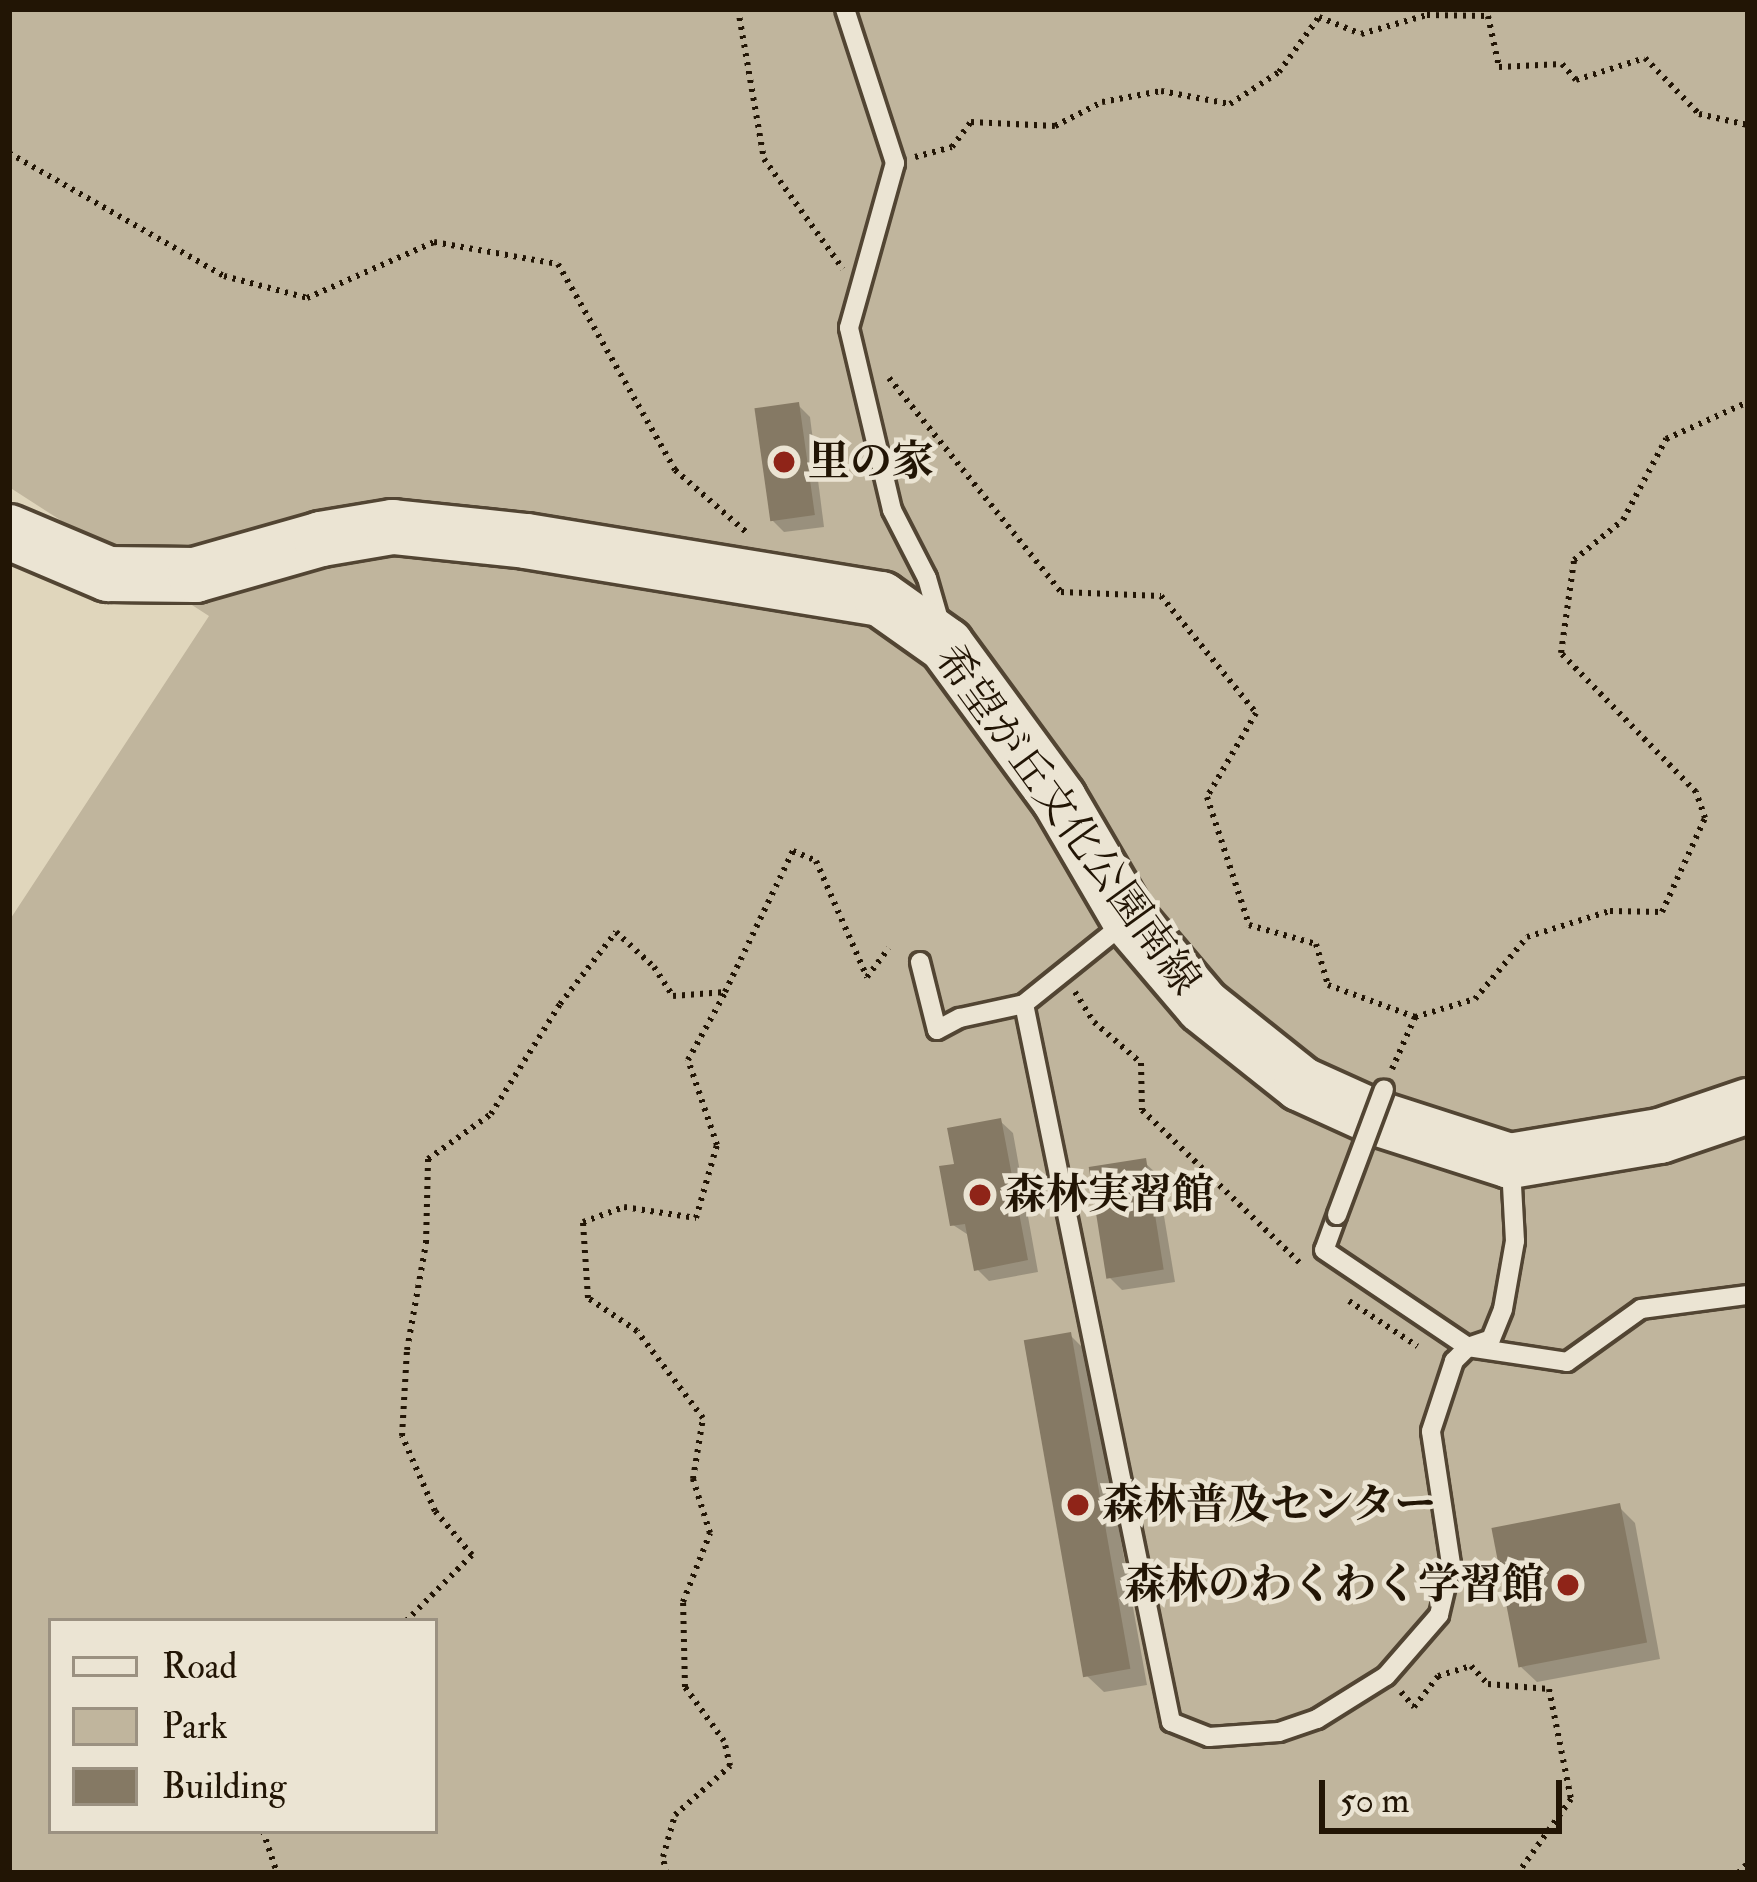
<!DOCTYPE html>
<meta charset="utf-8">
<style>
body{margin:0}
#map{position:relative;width:1757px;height:1882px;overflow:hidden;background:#e0d6bc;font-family:"IM FELL Double Pica","Noto Serif JP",serif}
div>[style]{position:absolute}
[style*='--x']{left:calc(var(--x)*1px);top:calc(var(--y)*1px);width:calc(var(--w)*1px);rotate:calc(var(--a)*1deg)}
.green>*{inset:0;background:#c0b59d}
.shadow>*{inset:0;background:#0003}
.building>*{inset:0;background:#857964;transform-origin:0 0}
.path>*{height:6px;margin-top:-3px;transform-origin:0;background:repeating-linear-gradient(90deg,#221505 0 3px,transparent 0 9px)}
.roads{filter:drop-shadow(3px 0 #524533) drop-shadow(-3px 0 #524533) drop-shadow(0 3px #524533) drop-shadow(0 -3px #524533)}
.lane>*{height:18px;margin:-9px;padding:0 9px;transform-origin:9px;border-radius:9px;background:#ebe4d3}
.secondary>*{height:54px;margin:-27px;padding:0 27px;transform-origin:27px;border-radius:27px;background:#ebe4d3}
.bridges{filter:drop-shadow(3px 0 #524533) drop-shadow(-3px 0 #524533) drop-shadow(0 3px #524533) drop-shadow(0 -3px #524533)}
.lane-bridge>*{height:18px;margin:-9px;padding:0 9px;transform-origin:9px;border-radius:9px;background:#ebe4d3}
.dots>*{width:33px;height:33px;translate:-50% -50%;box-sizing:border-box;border:6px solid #ebe4d3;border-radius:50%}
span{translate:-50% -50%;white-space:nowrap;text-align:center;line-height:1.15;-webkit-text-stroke:9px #ebe4d3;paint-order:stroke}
.poi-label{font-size:42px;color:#221505;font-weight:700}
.left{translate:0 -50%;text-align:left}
.right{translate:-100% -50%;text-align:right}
.street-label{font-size:42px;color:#221505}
.frame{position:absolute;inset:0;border:12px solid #221505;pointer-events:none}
.legend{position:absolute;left:48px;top:1618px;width:390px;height:216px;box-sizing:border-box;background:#ebe4d3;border:3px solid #9b9181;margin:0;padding:15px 21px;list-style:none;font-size:36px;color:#221505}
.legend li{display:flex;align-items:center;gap:24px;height:60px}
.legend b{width:60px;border:3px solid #9b9181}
.scale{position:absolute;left:1319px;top:1780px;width:243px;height:54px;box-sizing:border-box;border:6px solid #221505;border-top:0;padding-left:15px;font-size:36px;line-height:42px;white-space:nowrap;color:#221505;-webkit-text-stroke:9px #ebe4d3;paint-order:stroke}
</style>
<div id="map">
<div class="green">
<div style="clip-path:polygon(evenodd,9px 9px,1748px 9px,1748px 1873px,9px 1873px,9px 921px,209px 616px,9px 487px,9px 9px,51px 1621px,435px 1621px,435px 1831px,51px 1831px,51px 1621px)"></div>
</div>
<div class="shadow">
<div style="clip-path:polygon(798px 405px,810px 417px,824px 527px,784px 532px,772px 520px)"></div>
<div style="clip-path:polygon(1000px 1121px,1013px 1133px,1038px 1272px,989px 1281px,977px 1269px,970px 1236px,953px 1225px,958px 1166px)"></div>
<div style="clip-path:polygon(1144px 1162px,1157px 1174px,1175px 1282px,1122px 1290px,1110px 1278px)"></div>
<div style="clip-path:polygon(1070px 1335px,1087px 1352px,1147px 1685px,1104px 1692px,1087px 1676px)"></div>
<div style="clip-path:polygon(1619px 1507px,1635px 1523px,1660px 1659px,1537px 1682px,1520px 1666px)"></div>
</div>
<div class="building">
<div style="left:799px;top:402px;width:114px;height:45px;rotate:82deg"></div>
<div style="clip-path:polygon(1001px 1118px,1028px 1260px,974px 1271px,965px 1224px,950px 1226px,939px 1166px,954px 1164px,947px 1128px)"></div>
<div style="left:1146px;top:1158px;width:113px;height:58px;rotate:81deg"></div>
<div style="left:1071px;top:1332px;width:342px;height:48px;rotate:80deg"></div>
<div style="left:1620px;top:1503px;width:142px;height:131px;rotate:79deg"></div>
</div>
<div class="path">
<div style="--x:738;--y:9;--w:152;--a:80.2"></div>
<div style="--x:764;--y:159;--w:135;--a:54.3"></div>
<div style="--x:9;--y:153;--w:248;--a:29.8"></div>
<div style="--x:224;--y:276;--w:86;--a:14.8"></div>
<div style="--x:307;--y:298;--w:139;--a:-23.8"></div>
<div style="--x:434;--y:242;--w:126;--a:10.1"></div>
<div style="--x:558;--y:264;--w:237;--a:60.4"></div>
<div style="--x:675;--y:470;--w:94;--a:41.1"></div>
<div style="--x:915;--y:157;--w:38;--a:-15"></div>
<div style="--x:952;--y:147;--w:31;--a:-53"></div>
<div style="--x:971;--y:122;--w:84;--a:2.7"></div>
<div style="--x:1055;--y:126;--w:53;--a:-27.1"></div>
<div style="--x:1102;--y:102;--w:60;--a:-10.6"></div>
<div style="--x:1161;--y:91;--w:70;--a:10.7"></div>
<div style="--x:1230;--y:104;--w:59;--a:-33.1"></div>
<div style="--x:1279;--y:72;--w:68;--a:-54"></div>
<div style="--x:1319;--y:17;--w:45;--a:22"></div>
<div style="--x:1361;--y:34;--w:69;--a:-16.1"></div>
<div style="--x:1427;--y:15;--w:61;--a:0.9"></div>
<div style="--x:1488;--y:16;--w:52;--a:77.8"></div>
<div style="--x:1499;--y:67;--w:63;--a:-2.7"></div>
<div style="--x:1562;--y:64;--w:21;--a:49"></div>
<div style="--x:1576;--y:80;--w:72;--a:-17.7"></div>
<div style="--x:1645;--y:58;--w:78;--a:46"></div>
<div style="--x:1699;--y:114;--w:50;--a:12.7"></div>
<div style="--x:889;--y:378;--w:275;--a:51.2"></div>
<div style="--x:1061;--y:592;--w:100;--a:2.3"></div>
<div style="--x:1161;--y:596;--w:151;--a:50.9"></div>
<div style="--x:1256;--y:713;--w:97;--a:120.3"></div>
<div style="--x:1207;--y:797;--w:135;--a:71.8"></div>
<div style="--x:1249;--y:925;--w:70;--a:15.8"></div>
<div style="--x:1316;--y:944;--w:43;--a:73.7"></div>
<div style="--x:1328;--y:985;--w:93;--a:20.2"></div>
<div style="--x:1075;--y:992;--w:36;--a:58"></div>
<div style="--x:1094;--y:1022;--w:62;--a:41.1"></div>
<div style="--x:1141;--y:1063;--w:47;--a:88.8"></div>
<div style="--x:1142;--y:1110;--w:220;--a:44.1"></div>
<div style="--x:1392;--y:1069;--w:57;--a:-66.1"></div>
<div style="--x:1415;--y:1017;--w:63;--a:-16.7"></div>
<div style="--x:1475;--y:999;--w:81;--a:-50"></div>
<div style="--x:1527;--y:937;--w:87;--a:-17.4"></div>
<div style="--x:1610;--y:911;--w:52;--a:1.1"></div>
<div style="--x:1662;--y:912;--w:103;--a:-65.4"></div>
<div style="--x:1705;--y:818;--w:28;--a:-109"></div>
<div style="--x:1696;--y:792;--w:194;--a:-134.2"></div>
<div style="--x:1561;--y:653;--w:94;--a:-82"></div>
<div style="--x:1574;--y:560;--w:63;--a:-39.2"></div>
<div style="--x:1623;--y:520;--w:92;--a:-62"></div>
<div style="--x:1666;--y:439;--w:90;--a:-24.3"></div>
<div style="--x:1349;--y:1301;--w:82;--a:33.5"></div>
<div style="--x:406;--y:1621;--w:93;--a:-45"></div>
<div style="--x:472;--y:1555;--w:57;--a:-130.1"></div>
<div style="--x:435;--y:1511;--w:82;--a:-113.7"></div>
<div style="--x:402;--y:1436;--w:86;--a:-86.7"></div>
<div style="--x:407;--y:1350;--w:109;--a:-79.9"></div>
<div style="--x:426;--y:1243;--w:84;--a:-88.6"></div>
<div style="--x:428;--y:1159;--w:77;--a:-35.5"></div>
<div style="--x:491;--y:1114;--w:130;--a:-57.9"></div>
<div style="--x:560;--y:1004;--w:91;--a:-52.1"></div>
<div style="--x:616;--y:932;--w:52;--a:42.6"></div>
<div style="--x:654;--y:967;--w:35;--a:57"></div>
<div style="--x:673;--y:996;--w:52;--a:-4.4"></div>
<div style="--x:725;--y:992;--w:157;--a:-64.3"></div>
<div style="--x:793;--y:851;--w:25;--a:23"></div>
<div style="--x:816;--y:861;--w:127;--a:66.3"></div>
<div style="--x:867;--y:977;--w:36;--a:-53"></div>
<div style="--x:1401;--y:1692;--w:20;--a:49"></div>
<div style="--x:1414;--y:1707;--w:39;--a:-52"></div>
<div style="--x:1438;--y:1676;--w:34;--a:-17"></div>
<div style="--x:1471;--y:1666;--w:25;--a:47"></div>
<div style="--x:1488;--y:1684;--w:61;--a:4.7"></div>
<div style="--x:1549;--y:1689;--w:112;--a:78.7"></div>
<div style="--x:1571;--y:1799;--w:91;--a:125.6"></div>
<div style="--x:263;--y:1831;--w:44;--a:71.6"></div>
<div style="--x:666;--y:1873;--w:16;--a:-101"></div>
<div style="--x:663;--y:1857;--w:44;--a:-74.1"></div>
<div style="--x:675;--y:1815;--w:74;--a:-41.7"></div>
<div style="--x:730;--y:1766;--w:26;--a:-103"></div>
<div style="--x:724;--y:1741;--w:67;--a:-125.8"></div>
<div style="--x:685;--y:1687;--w:85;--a:-91.3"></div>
<div style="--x:683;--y:1602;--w:74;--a:-68.6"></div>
<div style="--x:710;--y:1533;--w:57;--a:-107.5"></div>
<div style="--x:693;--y:1479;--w:62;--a:-80.7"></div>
<div style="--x:703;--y:1418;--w:109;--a:-127.2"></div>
<div style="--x:637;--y:1331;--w:59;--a:-146"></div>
<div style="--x:588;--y:1298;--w:76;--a:-93.8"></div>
<div style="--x:583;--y:1222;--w:44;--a:-20.1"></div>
<div style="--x:624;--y:1207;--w:73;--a:8.7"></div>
<div style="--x:696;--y:1218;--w:76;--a:-74"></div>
<div style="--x:717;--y:1145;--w:90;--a:-108.8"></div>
<div style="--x:688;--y:1060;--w:77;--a:-61.1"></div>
<div style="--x:1738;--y:1873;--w:14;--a:-45"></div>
</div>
<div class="roads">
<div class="lane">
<div style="--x:845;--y:9;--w:162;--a:72"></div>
<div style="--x:895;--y:163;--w:171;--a:105.6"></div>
<div style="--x:849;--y:328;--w:187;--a:76.7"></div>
<div style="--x:892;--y:510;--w:76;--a:62.8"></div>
<div style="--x:927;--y:578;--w:47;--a:73.9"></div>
<div style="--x:1126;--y:922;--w:131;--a:141.2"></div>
<div style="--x:1024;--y:1004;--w:733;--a:78.43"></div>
<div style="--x:1171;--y:1722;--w:41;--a:21.5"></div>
<div style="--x:1209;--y:1737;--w:70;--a:-4.1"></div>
<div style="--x:1279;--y:1732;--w:40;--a:-18.9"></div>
<div style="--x:1317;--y:1719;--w:81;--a:-31.9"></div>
<div style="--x:1386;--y:1676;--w:81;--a:-49"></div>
<div style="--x:1439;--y:1615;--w:52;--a:-76.8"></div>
<div style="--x:1451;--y:1564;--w:134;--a:-98.6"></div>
<div style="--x:1431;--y:1431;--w:74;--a:-71.8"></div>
<div style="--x:1454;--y:1361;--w:20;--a:-45"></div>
<div style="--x:1468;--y:1347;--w:24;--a:-19"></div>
<div style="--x:1491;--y:1339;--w:32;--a:-68"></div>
<div style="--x:1503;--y:1309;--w:69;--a:-80"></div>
<div style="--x:1515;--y:1241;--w:75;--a:-93.1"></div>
<div style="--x:920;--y:962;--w:70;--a:76"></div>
<div style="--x:937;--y:1030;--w:26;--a:-28"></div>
<div style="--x:960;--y:1018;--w:66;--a:-12.3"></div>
<div style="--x:1337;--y:1215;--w:37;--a:110"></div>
<div style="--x:1324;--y:1250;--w:174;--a:34"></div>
<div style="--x:1468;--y:1347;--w:100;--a:8.6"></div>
<div style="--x:1567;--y:1362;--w:91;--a:-35.6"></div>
<div style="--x:1641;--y:1309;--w:108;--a:-7.5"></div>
</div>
<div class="secondary">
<div style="--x:9;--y:532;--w:108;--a:23"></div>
<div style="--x:108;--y:574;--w:87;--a:0.7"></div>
<div style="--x:195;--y:575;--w:131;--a:-15.9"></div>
<div style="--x:321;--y:539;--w:73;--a:-9.5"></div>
<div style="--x:393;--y:527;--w:134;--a:6"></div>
<div style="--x:526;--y:541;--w:360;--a:9.3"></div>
<div style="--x:881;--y:599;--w:80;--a:35.3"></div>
<div style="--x:946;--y:645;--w:191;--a:53.7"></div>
<div style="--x:1059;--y:799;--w:139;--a:59.7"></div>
<div style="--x:1129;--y:919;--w:114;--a:49.6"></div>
<div style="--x:1203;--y:1006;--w:125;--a:38.5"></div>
<div style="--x:1301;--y:1084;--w:82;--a:24.4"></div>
<div style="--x:1376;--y:1118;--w:141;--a:17.8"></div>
<div style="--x:1510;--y:1161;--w:152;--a:-9.5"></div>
<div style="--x:1660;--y:1136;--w:93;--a:-18.8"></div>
</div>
</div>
<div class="bridges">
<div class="lane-bridge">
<div style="--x:1337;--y:1215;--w:134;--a:-69.5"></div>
</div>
</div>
<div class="dots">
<div style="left:784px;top:462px;background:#8f2418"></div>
<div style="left:980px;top:1195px;background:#8f2418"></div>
<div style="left:1078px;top:1505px;background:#8f2418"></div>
<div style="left:1568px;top:1585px;background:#8f2418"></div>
</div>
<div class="poi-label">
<span class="left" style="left:808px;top:462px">里の家</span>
<span class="left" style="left:1004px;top:1195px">森林実習館</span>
<span class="left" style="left:1102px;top:1505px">森林普及センター</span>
<span class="right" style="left:1544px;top:1585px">森林のわくわく学習館</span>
</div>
<div class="street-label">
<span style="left:1067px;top:820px;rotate:54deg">希望が丘文化公園南線</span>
</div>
<div class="frame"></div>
<ul class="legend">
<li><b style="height:15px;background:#ebe4d3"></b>Road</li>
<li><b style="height:33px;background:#c0b59d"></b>Park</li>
<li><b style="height:33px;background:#857964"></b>Building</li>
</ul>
<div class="scale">50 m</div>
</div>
